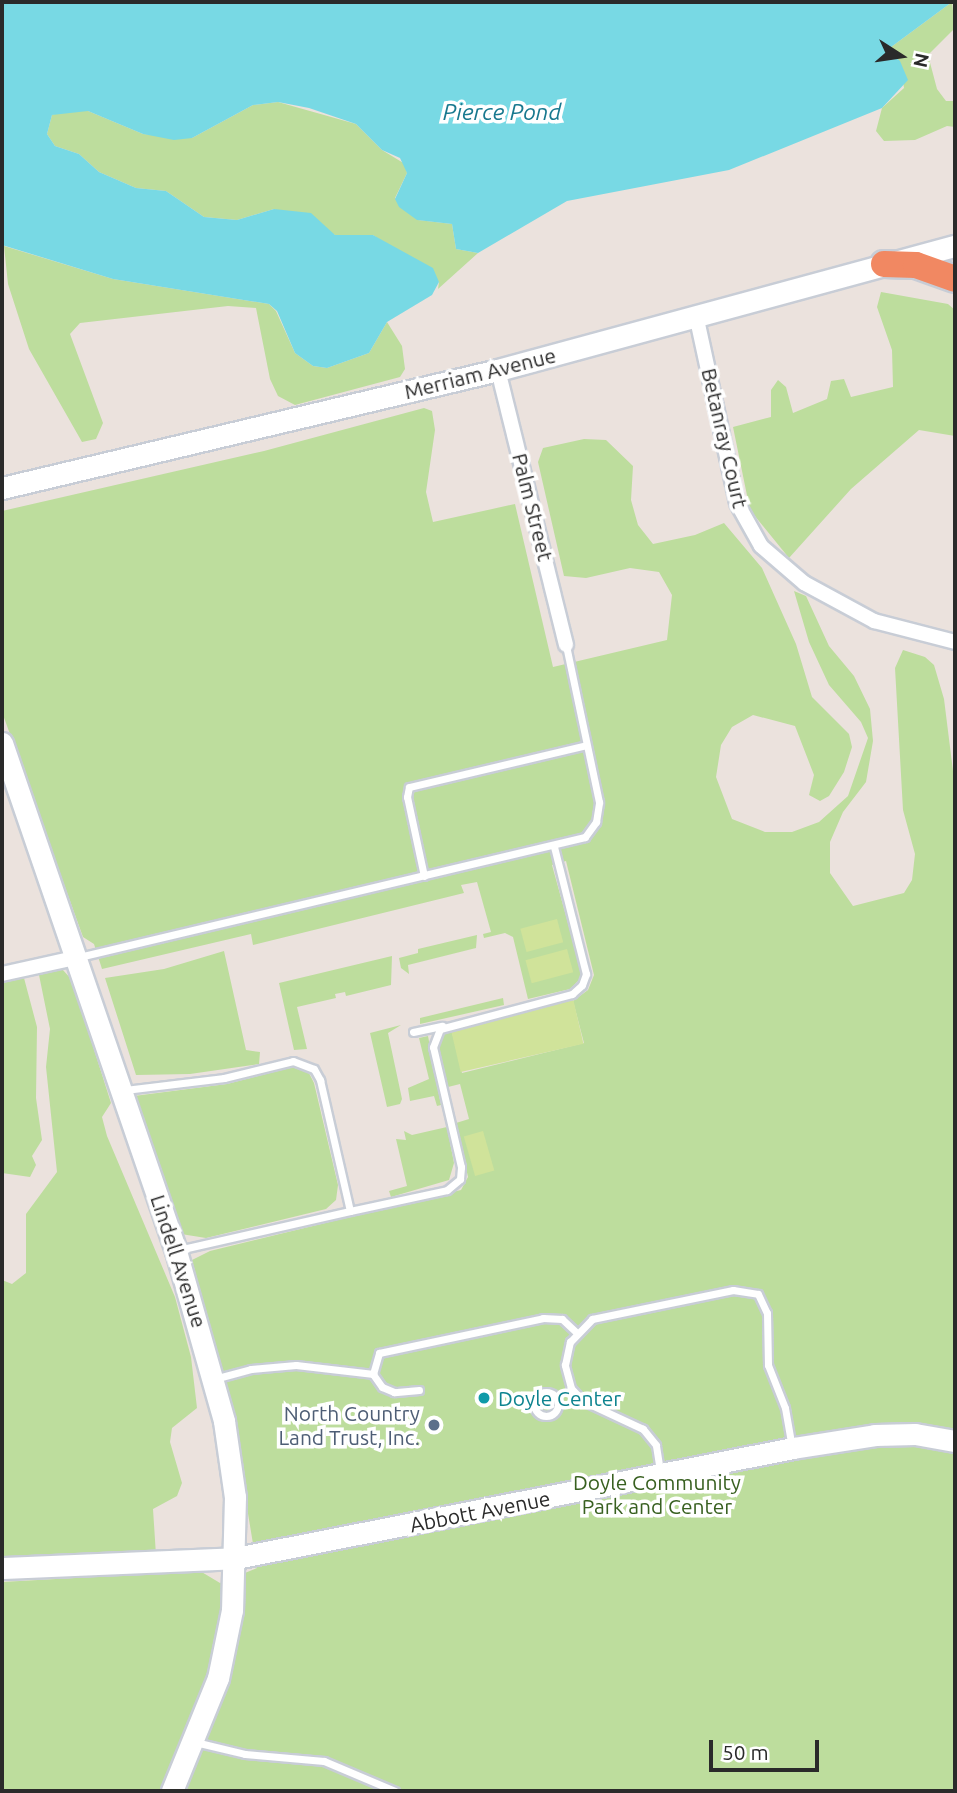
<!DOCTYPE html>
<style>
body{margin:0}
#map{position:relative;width:957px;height:1793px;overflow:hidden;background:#ebe2dd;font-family:Ubuntu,sans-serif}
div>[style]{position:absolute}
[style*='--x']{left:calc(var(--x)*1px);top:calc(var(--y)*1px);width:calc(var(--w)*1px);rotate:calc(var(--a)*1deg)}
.green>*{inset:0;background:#bddd9d}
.pitch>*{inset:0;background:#d0e39a;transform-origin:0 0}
.water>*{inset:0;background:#78d9e4}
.roads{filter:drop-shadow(2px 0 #c8cdd6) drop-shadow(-2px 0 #c8cdd6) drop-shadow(0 2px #c8cdd6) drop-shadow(0 -2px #c8cdd6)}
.lane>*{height:7px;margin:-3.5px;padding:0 3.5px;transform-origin:3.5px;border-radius:3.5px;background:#fff}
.lane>.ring{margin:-3.5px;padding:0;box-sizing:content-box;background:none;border:7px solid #fff;border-radius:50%}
.street>*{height:14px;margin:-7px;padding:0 7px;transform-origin:7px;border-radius:7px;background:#fff}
.secondary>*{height:21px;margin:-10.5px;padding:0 10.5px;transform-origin:10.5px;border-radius:10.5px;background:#fff}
.highway>*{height:26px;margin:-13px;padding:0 13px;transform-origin:13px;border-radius:13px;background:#f18862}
.dots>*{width:19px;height:19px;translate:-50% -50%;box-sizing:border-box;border:4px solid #fff;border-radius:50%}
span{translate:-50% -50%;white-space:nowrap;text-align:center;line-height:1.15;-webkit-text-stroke:7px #fff;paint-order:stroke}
.street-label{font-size:21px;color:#2a2a2a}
.culture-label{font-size:21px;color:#0d838f}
.left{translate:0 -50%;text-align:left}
.service-label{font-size:21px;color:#4e5e75}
.right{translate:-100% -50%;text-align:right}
.park-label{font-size:21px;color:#386020}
.water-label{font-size:23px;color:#18798f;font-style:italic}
.frame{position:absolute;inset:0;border:4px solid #2a2a2a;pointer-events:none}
.north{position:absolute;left:866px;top:21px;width:70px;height:70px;-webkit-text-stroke:5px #fff;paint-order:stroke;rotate:102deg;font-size:19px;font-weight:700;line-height:28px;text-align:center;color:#2a2a2a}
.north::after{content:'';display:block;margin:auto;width:24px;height:32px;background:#2a2a2a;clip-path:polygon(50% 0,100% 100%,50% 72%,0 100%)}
.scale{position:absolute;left:709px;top:1740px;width:110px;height:32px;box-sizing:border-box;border:4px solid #2a2a2a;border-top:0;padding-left:9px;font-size:21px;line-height:24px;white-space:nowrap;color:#2a2a2a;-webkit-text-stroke:5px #fff;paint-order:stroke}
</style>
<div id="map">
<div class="green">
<div style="clip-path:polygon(952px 2px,955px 28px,928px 55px,937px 89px,946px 101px,955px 101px,955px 127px,947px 126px,915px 140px,884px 141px,876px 131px,882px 108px,904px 88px,900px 62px,887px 50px)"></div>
<div style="clip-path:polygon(278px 102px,356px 124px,382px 150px,405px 164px,407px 173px,395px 198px,418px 220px,452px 224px,456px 249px,478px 253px,438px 289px,439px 282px,373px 235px,335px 235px,274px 209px,237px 220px,204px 217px,166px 191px,136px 188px,99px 172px,79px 154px,55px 146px,47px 134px,52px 115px,67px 110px,88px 111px,143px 134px,192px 138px,253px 105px)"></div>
<div style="clip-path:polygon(4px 246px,113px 279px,269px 304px,276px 311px,295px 353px,313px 366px,327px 368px,369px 353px,387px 322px,402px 346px,405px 369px,400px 377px,295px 405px,278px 396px,270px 379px,256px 308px,228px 306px,80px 323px,70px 334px,103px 423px,96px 439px,82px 442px,29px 349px,8px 284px)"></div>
<div style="clip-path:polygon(881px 292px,948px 304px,955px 310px,955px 436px,919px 430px,851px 489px,789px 558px,750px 510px,733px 427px,771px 417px,771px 390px,778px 380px,786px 387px,793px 413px,827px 399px,831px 381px,844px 379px,851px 397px,893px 387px,892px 350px,877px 307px)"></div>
<div style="clip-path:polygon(424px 408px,432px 411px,435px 430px,426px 492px,433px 522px,515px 504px,553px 667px,667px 640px,672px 595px,659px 572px,630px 568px,586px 578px,564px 576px,538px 462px,543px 448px,584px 439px,606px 440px,633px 466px,631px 500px,638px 525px,653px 544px,695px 535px,724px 523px,762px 568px,796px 644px,812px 697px,849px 734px,852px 747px,844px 772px,829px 796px,820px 801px,809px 795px,814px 775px,795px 726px,753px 715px,732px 727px,721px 745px,716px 777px,732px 819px,765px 832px,792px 832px,819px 822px,848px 796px,868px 738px,861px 722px,829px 685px,809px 642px,794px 591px,806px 596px,829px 646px,854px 676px,870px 709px,873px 741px,866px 782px,843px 812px,830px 842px,830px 873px,853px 906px,904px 893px,912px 880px,915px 854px,903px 810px,895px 668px,903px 650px,925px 657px,934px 665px,944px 699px,955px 787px,955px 1791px,2px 1791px,2px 1582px,200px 1571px,220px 1583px,257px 1568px,233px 1423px,192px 1260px,210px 1251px,461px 1190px,468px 1177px,456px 1123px,469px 1119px,460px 1084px,448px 1087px,439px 1049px,441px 1036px,451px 1028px,462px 1073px,584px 1043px,573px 1001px,588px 990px,594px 975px,566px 861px,552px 865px,580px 967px,580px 979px,570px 989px,528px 999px,513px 937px,505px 933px,484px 938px,483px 934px,491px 932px,477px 882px,461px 885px,464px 893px,253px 945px,251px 934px,102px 969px,94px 944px,83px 937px,2px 712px,2px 511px,264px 451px)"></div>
<div style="clip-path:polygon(477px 935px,476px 948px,408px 965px,409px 974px,401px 968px,399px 958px,418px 953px,418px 949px)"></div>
<div style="clip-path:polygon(224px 951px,246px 1050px,260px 1052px,259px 1064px,190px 1074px,136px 1075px,105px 978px,164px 969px)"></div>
<div style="clip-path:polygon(392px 956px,391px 985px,346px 996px,345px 992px,335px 994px,336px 998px,297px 1007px,307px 1049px,294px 1050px,279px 983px)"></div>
<div style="clip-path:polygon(62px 969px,72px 980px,111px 1103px,102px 1117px,107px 1136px,175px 1297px,191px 1357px,197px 1408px,172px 1428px,170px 1442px,182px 1483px,177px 1496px,153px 1509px,156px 1555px,2px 1561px,2px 1280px,12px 1284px,26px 1273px,26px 1214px,57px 1172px,46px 1067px,50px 1029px,39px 975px)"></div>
<div style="clip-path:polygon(24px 978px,37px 1027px,36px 1098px,42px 1140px,32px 1156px,36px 1165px,30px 1177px,2px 1173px,2px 983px)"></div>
<div style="clip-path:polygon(503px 998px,504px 1005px,420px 1024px,420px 1018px)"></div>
<div style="clip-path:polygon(401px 1025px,388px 1033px,402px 1099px,400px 1104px,387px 1107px,370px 1033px)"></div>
<div style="clip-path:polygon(428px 1036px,441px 1105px,437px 1106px,434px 1096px,410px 1101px,408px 1088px,429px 1079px,419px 1038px)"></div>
<div style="clip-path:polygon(292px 1067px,309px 1073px,314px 1083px,338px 1185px,336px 1200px,326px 1209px,206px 1238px,181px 1234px,134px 1096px,227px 1084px)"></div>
<div style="clip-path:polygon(447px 1127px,454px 1163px,449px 1180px,391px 1197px,389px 1191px,407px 1186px,396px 1139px,406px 1140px,404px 1131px,412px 1135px)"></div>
</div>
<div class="pitch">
<div style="left:557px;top:919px;width:24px;height:38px;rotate:75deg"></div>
<div style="left:567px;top:949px;width:24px;height:43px;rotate:75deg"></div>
<div style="left:572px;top:994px;width:51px;height:126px;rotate:77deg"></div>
<div style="left:483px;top:1131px;width:41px;height:20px;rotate:74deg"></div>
</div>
<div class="water">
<div style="clip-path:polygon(2px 2px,952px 2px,887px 50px,900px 61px,908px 80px,882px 108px,729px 170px,567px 201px,478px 253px,456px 249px,452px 224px,417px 220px,399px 207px,395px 199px,407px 173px,400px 158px,382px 150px,356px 124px,309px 108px,278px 102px,253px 105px,192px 138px,174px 140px,143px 134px,88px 111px,52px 115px,47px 134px,55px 146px,79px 154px,99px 172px,136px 188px,166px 191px,204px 217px,237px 220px,274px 209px,311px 213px,335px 235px,373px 235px,433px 268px,439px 282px,432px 295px,387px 322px,369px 353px,327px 368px,313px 366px,295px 353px,277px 311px,269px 304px,113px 279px,2px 245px)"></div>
</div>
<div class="roads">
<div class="lane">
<div style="--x:424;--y:876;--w:81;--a:-102.1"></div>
<div style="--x:407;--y:797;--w:10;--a:-79"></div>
<div style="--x:409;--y:787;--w:182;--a:-13.3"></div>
<div style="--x:79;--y:957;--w:520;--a:-13.34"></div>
<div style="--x:585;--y:837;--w:19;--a:-54"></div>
<div style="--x:596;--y:822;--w:20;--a:-81"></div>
<div style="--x:599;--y:802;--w:160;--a:-101.9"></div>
<div style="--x:413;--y:1032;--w:30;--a:-12"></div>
<div style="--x:125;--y:1090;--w:100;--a:-6.9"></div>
<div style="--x:224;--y:1078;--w:71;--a:-13.8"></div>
<div style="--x:293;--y:1061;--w:22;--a:21"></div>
<div style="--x:314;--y:1069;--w:13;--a:61"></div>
<div style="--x:320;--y:1080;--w:134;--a:77.1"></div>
<div style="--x:350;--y:1211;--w:175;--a:167.2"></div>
<div style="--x:350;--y:1211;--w:99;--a:-12.2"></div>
<div style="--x:447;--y:1190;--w:17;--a:-40"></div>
<div style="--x:460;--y:1179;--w:12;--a:-85"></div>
<div style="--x:461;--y:1167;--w:123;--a:-103.1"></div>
<div style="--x:433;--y:1047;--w:19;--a:-69"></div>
<div style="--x:440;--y:1029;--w:137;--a:-14.9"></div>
<div style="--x:572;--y:994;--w:13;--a:-42"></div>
<div style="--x:582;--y:985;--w:12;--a:-70"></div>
<div style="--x:586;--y:974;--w:131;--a:-104.1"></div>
<div style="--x:214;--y:1379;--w:38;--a:-15"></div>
<div style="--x:251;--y:1369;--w:45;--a:-5.1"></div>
<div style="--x:296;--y:1365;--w:78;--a:6.7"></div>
<div style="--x:419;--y:1390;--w:25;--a:175"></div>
<div style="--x:394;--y:1392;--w:13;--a:-157"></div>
<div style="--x:382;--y:1387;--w:16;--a:-125"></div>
<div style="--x:373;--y:1374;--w:22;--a:-74"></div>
<div style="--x:379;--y:1353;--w:168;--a:-12"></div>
<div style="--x:543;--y:1318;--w:19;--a:3"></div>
<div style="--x:562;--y:1319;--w:19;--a:43"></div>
<div class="ring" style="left:534px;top:1392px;width:17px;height:17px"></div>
<div style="--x:660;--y:1471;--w:26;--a:-99"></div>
<div style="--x:656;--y:1445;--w:21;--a:-129"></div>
<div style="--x:643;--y:1429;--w:66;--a:-155"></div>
<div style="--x:583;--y:1401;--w:18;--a:-133"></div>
<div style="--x:571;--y:1388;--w:24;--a:-105"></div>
<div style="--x:565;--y:1365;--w:24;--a:-78"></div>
<div style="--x:570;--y:1342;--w:32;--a:-46"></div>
<div style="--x:592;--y:1319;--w:144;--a:-11.6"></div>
<div style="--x:733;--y:1290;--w:25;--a:9"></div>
<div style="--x:758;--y:1294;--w:21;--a:65"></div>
<div style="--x:767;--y:1313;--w:52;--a:88.9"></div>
<div style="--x:768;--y:1365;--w:46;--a:68.4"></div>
<div style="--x:785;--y:1408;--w:39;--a:80"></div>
<div style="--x:195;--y:1742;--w:51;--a:13.5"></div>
<div style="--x:245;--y:1754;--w:79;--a:5.1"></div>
<div style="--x:324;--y:1761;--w:77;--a:22.9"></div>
</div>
<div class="street">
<div style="--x:696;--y:315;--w:192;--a:77.7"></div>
<div style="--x:737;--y:503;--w:49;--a:60.8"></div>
<div style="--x:761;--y:546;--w:57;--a:40.7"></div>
<div style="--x:804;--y:583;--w:80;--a:28.5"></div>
<div style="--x:874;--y:621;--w:84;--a:14.5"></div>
<div style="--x:498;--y:370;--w:283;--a:76.1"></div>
<div style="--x:2;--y:974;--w:75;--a:-12.4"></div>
</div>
<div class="secondary">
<div style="--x:2;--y:488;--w:510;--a:-13.38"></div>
<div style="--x:498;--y:370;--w:474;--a:-15.2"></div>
<div style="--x:2;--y:743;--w:537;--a:71.09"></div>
<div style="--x:176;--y:1251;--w:177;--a:74.2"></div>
<div style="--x:224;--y:1421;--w:77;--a:81.8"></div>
<div style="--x:235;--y:1497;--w:113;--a:91.5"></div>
<div style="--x:232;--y:1610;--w:69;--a:101.6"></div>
<div style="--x:218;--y:1678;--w:122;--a:112.2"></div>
<div style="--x:2;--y:1568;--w:234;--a:-2.4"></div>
<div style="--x:236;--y:1558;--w:568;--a:-11.17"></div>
<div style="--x:793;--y:1448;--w:83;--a:-9"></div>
<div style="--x:875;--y:1435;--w:40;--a:-1.4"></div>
<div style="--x:915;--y:1434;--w:41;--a:9.9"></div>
</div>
<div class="highway">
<div style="--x:884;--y:264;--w:32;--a:2"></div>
<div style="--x:916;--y:265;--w:41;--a:19.7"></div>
</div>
</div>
<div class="dots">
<div style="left:484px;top:1398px;background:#0f9aa8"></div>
<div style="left:434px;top:1425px;background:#5c6f8a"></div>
</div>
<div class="street-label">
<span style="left:480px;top:373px;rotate:-14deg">Merriam Avenue</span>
<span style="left:725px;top:438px;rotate:77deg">Betanray Court</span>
<span style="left:533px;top:507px;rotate:76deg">Palm Street</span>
<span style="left:179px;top:1261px;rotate:72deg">Lindell Avenue</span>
<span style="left:480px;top:1511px;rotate:-11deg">Abbott Avenue</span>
</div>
<div class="culture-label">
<span class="left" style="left:498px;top:1398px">Doyle Center</span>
</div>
<div class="service-label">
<span class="right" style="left:420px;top:1425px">North Country<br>Land Trust, Inc.</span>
</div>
<div class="park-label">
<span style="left:657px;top:1494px">Doyle Community<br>Park and Center</span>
</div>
<div class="water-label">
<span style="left:502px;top:112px">Pierce Pond</span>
</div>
<div class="frame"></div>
<div class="north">N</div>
<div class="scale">50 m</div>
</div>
